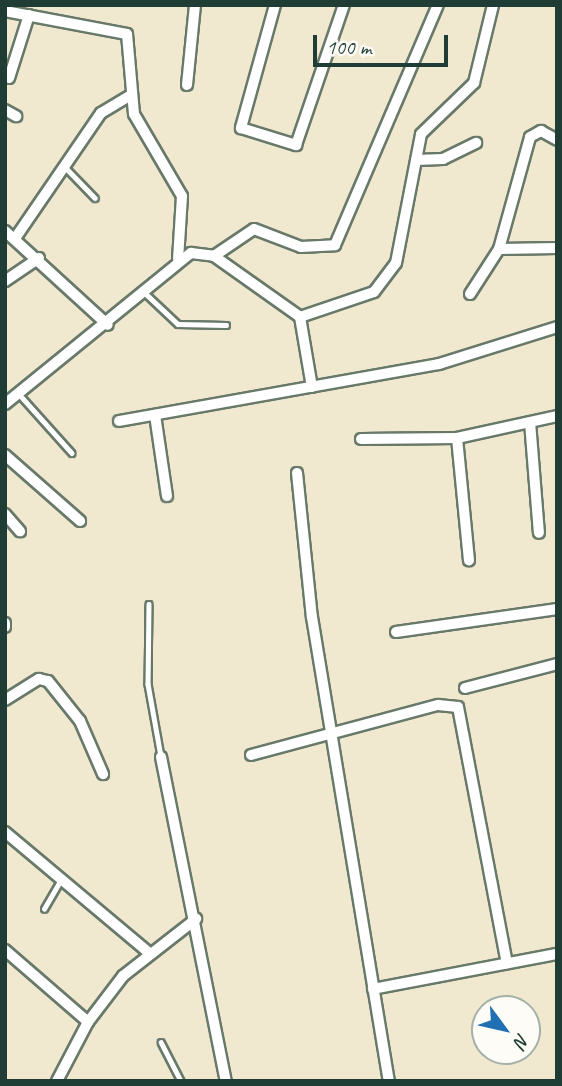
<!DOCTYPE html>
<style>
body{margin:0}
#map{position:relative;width:562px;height:1086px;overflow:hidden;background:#f1e9cf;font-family:Caveat,sans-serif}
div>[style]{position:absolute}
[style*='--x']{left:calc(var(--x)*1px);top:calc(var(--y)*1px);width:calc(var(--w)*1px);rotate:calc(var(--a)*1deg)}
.roads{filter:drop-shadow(2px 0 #68796a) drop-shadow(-2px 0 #68796a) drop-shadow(0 2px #68796a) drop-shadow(0 -2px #68796a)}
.service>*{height:4.5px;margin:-2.25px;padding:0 2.25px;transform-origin:2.25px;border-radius:2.25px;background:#fff}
.minor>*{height:10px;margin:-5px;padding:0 5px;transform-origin:5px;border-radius:5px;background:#fff}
span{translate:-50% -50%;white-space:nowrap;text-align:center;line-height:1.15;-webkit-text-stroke:5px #fdfcf7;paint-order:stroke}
.frame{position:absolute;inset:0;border:7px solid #1f3d34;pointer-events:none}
.north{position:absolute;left:471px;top:995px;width:70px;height:70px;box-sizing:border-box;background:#fdfcf7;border:2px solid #a4b0a9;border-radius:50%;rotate:123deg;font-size:19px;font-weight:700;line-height:28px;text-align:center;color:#1f3d34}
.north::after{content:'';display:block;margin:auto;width:24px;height:32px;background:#1f6fb2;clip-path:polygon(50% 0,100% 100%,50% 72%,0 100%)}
.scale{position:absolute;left:313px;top:35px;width:135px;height:32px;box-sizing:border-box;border:4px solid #1f3d34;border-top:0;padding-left:9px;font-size:21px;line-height:24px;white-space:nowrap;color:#1f3d34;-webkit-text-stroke:5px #fdfcf7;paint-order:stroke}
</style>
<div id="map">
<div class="roads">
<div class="service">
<div style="--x:65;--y:167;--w:43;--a:45.9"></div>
<div style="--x:145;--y:293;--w:45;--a:43.2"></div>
<div style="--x:178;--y:324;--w:48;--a:1.2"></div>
<div style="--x:19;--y:394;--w:79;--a:48.1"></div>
<div style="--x:149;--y:604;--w:80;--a:90.7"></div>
<div style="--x:148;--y:684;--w:73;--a:79.8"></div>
<div style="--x:44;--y:909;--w:36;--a:-60"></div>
<div style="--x:161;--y:1042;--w:44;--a:62.9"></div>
</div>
<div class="minor">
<div style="--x:275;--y:5;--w:128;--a:105.5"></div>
<div style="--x:241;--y:128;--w:58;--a:17.2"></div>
<div style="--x:296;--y:145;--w:148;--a:-71.1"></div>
<div style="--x:5;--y:11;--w:124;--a:10.7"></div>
<div style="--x:127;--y:34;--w:80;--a:85"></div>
<div style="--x:134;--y:114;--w:95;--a:59.7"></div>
<div style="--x:182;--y:196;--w:63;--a:93.6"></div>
<div style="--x:9;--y:78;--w:66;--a:-72.4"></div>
<div style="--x:187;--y:85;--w:80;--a:-84.3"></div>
<div style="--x:5;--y:110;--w:13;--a:29"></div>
<div style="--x:416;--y:160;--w:27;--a:-2"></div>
<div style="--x:443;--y:159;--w:37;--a:-26"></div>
<div style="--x:5;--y:231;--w:139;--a:42.4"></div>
<div style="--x:16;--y:237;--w:150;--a:-55.6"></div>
<div style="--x:101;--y:113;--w:35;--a:-31"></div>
<div style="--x:499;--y:249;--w:58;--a:-1"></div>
<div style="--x:214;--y:256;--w:48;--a:-34"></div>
<div style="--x:254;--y:229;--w:50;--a:21"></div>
<div style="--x:301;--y:247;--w:34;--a:-3"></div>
<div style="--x:335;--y:245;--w:261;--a:-66.8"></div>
<div style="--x:5;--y:281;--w:41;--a:-34.1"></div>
<div style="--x:470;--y:294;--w:54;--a:-57.2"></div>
<div style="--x:499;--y:249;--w:116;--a:-74.5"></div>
<div style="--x:530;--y:137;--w:13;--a:-29"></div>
<div style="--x:541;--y:131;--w:18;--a:29"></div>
<div style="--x:300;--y:317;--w:71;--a:80.3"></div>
<div style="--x:5;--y:404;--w:240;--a:-39.1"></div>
<div style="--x:191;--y:253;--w:23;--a:7"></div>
<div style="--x:214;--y:256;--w:105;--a:35.3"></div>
<div style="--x:300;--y:317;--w:78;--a:-18.7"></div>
<div style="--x:374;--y:292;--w:36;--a:-53"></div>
<div style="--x:396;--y:263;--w:131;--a:-79"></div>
<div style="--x:421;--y:134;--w:74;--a:-43.9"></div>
<div style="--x:474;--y:83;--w:80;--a:-76.3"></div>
<div style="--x:155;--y:415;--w:82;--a:81.6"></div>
<div style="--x:119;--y:421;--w:325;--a:-10.1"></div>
<div style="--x:439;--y:364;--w:124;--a:-17.4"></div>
<div style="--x:530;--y:422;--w:111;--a:85.4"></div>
<div style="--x:457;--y:438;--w:123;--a:84.4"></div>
<div style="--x:361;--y:439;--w:96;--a:-0.6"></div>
<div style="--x:457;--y:438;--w:102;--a:-12.4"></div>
<div style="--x:5;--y:455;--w:100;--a:41.3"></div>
<div style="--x:297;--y:473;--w:145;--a:84.1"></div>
<div style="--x:312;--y:617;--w:470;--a:80.6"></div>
<div style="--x:5;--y:514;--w:23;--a:49"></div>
<div style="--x:5;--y:623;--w:4;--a:90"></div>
<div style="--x:396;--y:632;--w:163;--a:-8.1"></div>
<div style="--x:465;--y:688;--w:95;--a:-14.6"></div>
<div style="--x:5;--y:700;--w:40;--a:-32"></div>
<div style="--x:39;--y:679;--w:9;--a:13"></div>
<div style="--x:48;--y:681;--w:51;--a:51.3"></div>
<div style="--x:80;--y:721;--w:58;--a:66.5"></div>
<div style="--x:251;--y:755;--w:194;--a:-15"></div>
<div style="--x:438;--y:705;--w:20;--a:6"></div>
<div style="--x:458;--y:707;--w:261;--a:79.2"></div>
<div style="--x:161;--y:757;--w:330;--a:78.7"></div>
<div style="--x:5;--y:832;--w:187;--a:40"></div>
<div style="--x:5;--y:950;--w:110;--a:40.9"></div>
<div style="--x:373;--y:989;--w:187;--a:-10.8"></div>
<div style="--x:57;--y:1081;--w:67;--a:-62.3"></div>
<div style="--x:88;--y:1022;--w:58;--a:-52.7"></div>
<div style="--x:123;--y:976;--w:93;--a:-38"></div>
</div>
</div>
<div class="frame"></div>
<div class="north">N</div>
<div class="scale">100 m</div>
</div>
